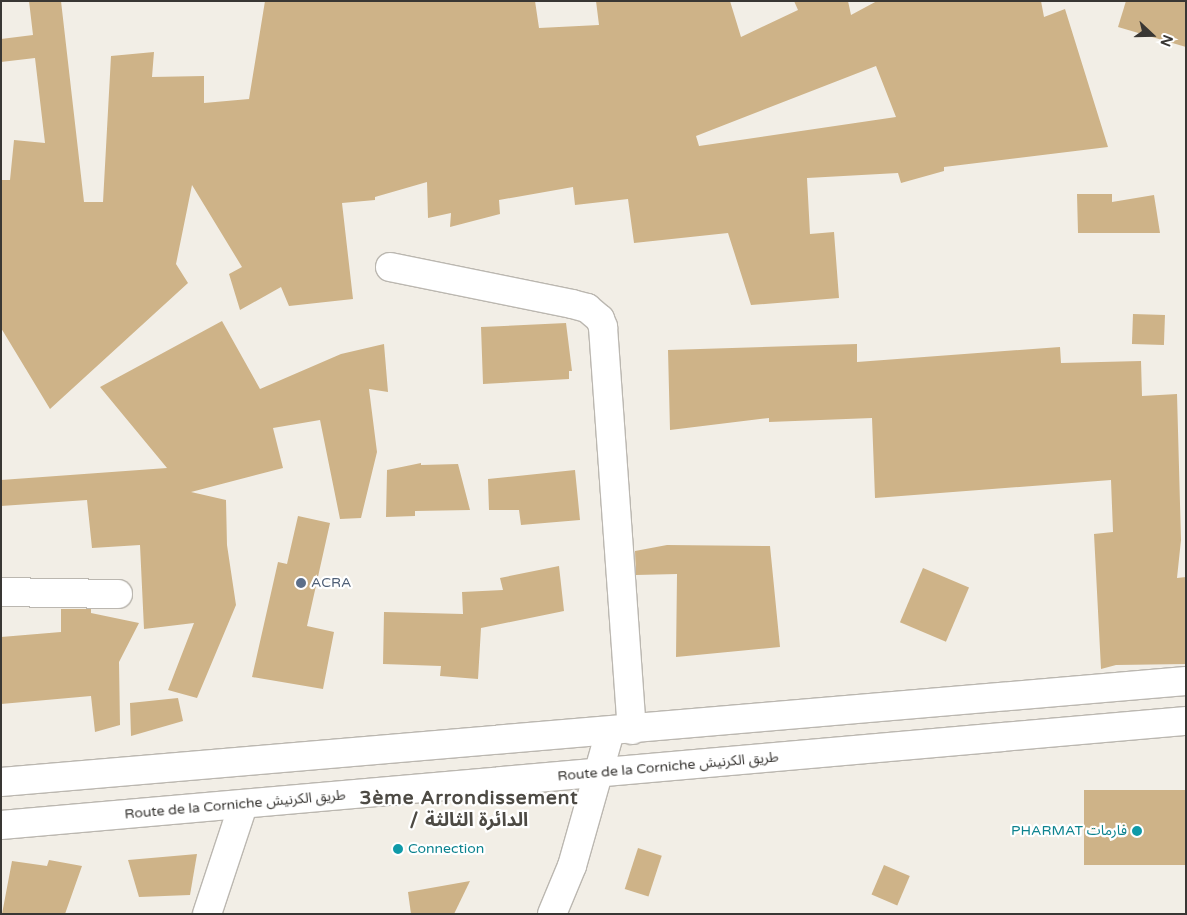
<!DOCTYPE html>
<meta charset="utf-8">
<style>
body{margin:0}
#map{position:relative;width:1187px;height:915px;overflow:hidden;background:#f2eee6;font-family:"Varela Round","Noto Sans Arabic",sans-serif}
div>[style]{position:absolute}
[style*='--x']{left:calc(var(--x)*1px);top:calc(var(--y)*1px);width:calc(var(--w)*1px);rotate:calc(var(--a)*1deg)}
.building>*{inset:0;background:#ceb388;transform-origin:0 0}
.roads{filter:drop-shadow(1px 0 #bbb7b0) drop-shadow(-1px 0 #bbb7b0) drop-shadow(0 1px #bbb7b0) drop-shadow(0 -1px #bbb7b0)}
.street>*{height:28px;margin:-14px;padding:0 14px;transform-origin:14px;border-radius:14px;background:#fff}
.secondary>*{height:28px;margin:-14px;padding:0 14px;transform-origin:14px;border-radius:14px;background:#fff}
.dots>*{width:14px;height:14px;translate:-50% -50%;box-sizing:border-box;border:2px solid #fff;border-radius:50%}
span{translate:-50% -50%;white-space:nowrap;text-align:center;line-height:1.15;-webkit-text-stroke:4.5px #fff;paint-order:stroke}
.service-label{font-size:14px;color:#4e5e75}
.left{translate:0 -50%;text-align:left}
.street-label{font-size:14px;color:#393734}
.culture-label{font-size:14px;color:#0d838f}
.right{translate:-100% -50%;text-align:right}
.district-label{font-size:19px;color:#4d4a44;font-weight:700;letter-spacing:1px}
.frame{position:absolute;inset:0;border:2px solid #393734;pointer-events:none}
.north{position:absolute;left:1127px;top:10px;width:50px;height:50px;-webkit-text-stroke:4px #fff;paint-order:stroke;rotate:111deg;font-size:14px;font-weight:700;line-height:20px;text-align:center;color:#393734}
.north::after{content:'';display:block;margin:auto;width:18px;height:22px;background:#393734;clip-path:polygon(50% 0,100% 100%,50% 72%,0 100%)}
</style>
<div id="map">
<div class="building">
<div style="clip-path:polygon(evenodd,29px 1px,61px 1px,84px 202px,103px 202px,111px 56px,154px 52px,152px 77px,204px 76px,204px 103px,249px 99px,265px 1px,535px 1px,539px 28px,599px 25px,596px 1px,730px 1px,741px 37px,798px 10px,794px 1px,848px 1px,851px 15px,877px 1px,1041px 1px,1044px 17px,1065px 9px,1108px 147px,944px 167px,944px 171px,901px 183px,898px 173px,807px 178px,810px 234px,834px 232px,839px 298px,751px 305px,728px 233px,634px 243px,628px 199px,575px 205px,573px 187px,499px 200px,500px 214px,450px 227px,451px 213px,428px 218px,427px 182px,375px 197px,375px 200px,342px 203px,353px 299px,289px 306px,281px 287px,240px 310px,229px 274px,242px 267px,192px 185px,176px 264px,188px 283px,50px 409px,1px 328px,1px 180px,10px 180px,14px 140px,45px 143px,35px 58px,1px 62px,1px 39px,33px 35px,29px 1px,876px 66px,896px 117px,699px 146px,696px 136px,876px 66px)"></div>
<div style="clip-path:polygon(1126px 1px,1186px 1px,1186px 47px,1118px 27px)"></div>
<div style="clip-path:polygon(1077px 194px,1112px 194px,1112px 202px,1154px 195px,1160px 233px,1078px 233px)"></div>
<div style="left:1133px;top:314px;width:32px;height:30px;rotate:2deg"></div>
<div style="clip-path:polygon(222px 321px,260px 389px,341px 354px,384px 344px,388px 392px,369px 389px,377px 452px,361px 518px,340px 519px,320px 420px,273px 428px,283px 468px,191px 492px,226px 500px,227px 545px,236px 605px,197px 698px,168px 690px,194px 623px,144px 629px,140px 545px,92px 548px,87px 500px,1px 506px,1px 480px,167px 468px,100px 387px)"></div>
<div style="clip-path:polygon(566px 323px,572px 371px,569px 371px,569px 379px,483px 384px,481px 327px)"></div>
<div style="clip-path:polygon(857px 344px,857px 362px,1060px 347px,1061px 363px,1141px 361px,1142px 396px,1177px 394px,1181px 540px,1177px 578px,1186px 577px,1186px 664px,1116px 665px,1101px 669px,1094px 534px,1113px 532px,1111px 480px,875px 498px,872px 418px,769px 422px,769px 418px,670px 430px,668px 350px)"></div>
<div style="clip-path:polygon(421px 463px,421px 465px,458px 464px,470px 510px,415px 511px,415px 516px,386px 517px,387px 470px)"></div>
<div style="clip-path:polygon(575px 470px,580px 520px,521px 525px,519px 510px,489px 510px,488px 479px)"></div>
<div style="clip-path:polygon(298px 516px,330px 523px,307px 626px,334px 632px,323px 689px,252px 677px,278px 562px,287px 564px)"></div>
<div style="clip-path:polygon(667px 545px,770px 546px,780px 647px,676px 657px,677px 574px,636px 575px,635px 551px)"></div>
<div style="clip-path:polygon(559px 566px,564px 611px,481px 628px,478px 679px,440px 676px,441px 666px,383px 664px,384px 612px,463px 614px,462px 592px,503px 590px,500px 578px)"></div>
<div style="left:923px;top:568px;width:50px;height:59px;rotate:23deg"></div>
<div style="clip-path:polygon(61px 609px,91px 609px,91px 613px,139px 623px,119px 662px,120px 725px,95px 732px,91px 696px,1px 704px,1px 637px,61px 632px)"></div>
<div style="clip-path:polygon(178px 698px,183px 721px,131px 736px,130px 703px)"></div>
<div style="left:1186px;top:790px;width:75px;height:102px;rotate:90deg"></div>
<div style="left:638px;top:848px;width:25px;height:43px;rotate:18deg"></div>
<div style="clip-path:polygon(197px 854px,190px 895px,139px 897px,128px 860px)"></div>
<div style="clip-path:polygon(49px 860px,82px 866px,65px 914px,2px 914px,12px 861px,47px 866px)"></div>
<div style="left:884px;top:865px;width:28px;height:32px;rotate:23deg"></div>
<div style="clip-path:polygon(470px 881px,454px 914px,411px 914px,408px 892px)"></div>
</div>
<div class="roads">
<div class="street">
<div style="--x:390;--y:267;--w:186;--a:11.5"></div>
<div style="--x:572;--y:304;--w:16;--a:15"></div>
<div style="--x:587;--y:308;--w:17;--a:40"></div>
<div style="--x:600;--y:319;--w:9;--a:69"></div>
<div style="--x:603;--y:327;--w:404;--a:85.9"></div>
<div style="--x:1;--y:592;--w:117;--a:1"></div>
<div style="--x:207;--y:914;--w:115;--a:-71.7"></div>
<div style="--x:552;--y:914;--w:52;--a:-67.4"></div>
<div style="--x:572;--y:866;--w:139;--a:-74.2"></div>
</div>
<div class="secondary">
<div style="--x:1;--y:782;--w:1189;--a:-4.87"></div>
<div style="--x:1;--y:825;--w:1190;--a:-5.02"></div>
</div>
</div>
<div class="dots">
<div style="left:301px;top:583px;background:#5c6f8a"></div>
<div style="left:1137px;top:831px;background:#0f9aa8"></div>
<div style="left:398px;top:849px;background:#0f9aa8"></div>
</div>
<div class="service-label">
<span class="left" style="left:311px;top:583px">ACRA</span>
</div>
<div class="street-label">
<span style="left:668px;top:767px;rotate:-5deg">Route de la Corniche طريق الكرنيش</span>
<span style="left:235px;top:805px;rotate:-5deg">Route de la Corniche طريق الكرنيش</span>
</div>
<div class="culture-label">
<span class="right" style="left:1127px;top:831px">PHARMAT فارمات</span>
<span class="left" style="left:408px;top:849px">Connection</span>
</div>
<div class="district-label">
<span style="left:469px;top:810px">3ème Arrondissement<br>/ الدائرة الثالثة</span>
</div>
<div class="frame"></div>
<div class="north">N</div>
</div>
